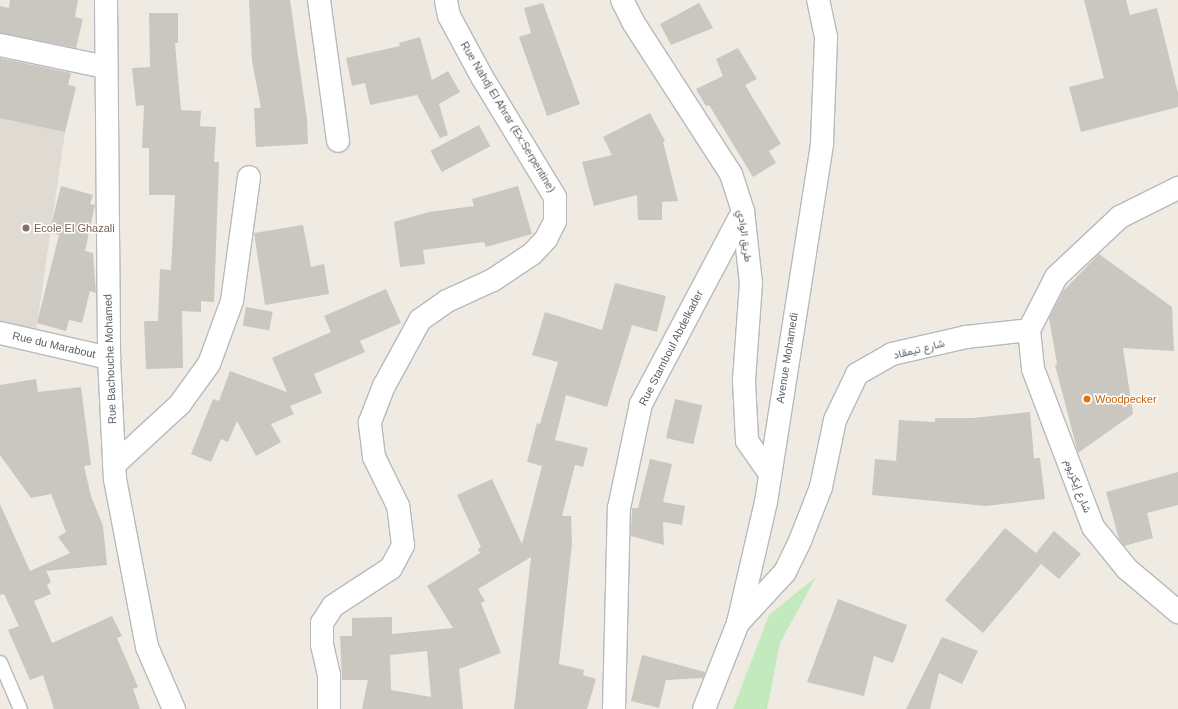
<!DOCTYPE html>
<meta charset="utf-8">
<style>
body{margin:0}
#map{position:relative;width:1178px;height:709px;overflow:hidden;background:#efebe3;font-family:Helvetica,Vazirmatn,sans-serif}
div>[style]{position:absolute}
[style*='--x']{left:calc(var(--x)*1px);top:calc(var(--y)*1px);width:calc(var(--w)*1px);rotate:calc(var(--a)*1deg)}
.education>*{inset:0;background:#dfdad2}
.green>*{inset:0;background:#c3e9be}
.building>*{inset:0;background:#cac6c0;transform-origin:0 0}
.roads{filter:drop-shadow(1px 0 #b6babf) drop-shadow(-1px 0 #b6babf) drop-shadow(0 1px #b6babf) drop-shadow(0 -1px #b6babf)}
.service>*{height:13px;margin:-6.5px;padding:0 6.5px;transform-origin:6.5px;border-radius:6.5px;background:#fff}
.minor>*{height:22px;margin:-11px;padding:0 11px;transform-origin:11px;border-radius:11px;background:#fff}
.secondary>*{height:22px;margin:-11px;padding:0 11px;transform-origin:11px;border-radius:11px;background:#fff}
.dots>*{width:11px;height:11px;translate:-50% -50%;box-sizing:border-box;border:2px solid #fff;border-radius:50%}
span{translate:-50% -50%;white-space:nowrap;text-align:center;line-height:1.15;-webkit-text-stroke:3px #fff;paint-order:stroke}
.street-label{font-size:11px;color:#5b6165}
.education-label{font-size:11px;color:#785e54}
.left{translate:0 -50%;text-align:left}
.food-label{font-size:11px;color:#c56008}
</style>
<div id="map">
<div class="education">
<div style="clip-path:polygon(0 71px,76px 87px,65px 132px,36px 332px,0 324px)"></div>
</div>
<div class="green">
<div style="clip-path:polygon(816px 577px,780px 643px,767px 709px,733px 709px,769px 615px)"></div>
</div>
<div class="building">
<div style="clip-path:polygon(10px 0,78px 0,75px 17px,83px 19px,76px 48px,0 33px,0 6px,9px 8px)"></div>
<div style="clip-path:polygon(249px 0,290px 0,307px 119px,308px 144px,256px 147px,254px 108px,261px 108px,252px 61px)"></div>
<div style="clip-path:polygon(1084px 0,1126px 0,1130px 15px,1157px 8px,1178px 93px,1178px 107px,1081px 132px,1069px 87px,1104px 78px)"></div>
<div style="clip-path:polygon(543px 3px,580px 104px,547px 116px,519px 37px,531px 33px,524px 8px)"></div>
<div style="clip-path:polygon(699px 3px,713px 28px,671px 45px,660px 24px)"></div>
<div style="clip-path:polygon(149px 13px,178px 13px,178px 43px,175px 43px,181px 110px,201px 111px,200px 126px,216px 127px,214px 162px,219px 162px,214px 302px,201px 301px,201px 312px,182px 311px,183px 368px,146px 369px,144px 321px,158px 321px,160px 269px,171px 270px,175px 195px,149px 195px,149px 148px,142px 148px,144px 105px,136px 106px,132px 68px,150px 67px)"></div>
<div style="clip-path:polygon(420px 37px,432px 80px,448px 71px,460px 92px,439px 104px,448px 135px,440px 138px,417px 95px,370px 105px,365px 83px,352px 86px,346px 58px,400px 46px,399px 43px)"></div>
<div style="clip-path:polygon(738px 48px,757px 79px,745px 85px,781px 144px,769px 151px,776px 163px,753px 177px,709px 105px,706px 106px,696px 89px,723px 76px,716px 59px)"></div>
<div style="clip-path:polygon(0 58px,71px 73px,68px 85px,76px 87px,65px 132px,0 118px)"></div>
<div style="clip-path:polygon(650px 113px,665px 141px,663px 142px,678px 201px,662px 202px,662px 220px,638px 220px,637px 195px,594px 206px,582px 162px,612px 155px,603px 137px)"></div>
<div style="left:479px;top:125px;width:24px;height:55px;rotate:62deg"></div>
<div style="clip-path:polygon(61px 186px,93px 195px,90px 204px,95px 205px,85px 251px,93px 253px,96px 293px,90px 291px,82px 323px,69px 320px,66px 331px,37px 323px,59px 235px,49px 233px)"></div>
<div style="clip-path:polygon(518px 186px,532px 234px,486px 247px,484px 242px,423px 250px,425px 264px,400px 267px,394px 222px,429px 212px,474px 206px,472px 199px)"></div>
<div style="clip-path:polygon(303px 225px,311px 267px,324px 264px,329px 294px,265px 305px,254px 233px)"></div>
<div style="clip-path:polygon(1099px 254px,1172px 307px,1174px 351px,1123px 348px,1133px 414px,1078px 453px,1055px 365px,1057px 364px,1049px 318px,1063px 291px)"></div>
<div style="clip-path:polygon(evenodd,615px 283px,666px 296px,657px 332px,632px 325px,607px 407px,566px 395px,555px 440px,588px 448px,583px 467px,575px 465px,562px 516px,571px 516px,572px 544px,559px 664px,584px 670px,583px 675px,596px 679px,587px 709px,514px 709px,531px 557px,478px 589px,485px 601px,481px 603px,501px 653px,459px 669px,463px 709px,362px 709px,368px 680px,342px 680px,340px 636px,352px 636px,352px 618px,392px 617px,392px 634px,453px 628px,427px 586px,480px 553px,478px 549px,481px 547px,457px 495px,492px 479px,522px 544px,542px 466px,527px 462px,537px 423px,540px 424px,558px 362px,532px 355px,545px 312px,602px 330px,615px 283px,427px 651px,431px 697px,391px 690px,390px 655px,427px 651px)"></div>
<div style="clip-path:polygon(386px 289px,401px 323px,360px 341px,365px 352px,314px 374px,322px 393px,290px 406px,294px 414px,271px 424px,281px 442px,256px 456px,237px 421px,228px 442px,221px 439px,211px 462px,191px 454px,213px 399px,219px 401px,230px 371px,287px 392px,272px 358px,331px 332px,324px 316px)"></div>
<div style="left:246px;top:307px;width:27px;height:19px;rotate:10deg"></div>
<div style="clip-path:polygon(36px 379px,38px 392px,81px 387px,91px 465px,84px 466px,91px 496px,103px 526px,107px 565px,46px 571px,51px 582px,47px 585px,51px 594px,34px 601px,52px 643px,112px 616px,122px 636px,117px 638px,138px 687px,133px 689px,140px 709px,54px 709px,43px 675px,30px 680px,8px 630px,19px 626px,4px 594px,0 595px,0 504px,30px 571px,70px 553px,58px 537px,66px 532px,51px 494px,31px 498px,0 455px,0 385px)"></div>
<div style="left:675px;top:399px;width:28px;height:40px;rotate:13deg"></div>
<div style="clip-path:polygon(1030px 412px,1034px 458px,1040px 458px,1045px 499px,986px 506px,872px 495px,875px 459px,896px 461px,899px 420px,935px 422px,935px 418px,973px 418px)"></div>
<div style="clip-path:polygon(650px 459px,672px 464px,663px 502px,685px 506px,682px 525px,663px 522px,664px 545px,631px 536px,632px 508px,638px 508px)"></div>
<div style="clip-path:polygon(1178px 472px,1178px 505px,1147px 513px,1153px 538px,1124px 546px,1119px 539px,1106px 492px)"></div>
<div style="clip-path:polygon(1005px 528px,1036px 553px,1054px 531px,1081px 554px,1059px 579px,1041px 564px,983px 633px,945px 600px)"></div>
<div style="clip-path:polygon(838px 599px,907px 625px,893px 663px,874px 656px,864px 696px,807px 682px)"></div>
<div style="clip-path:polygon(942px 637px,978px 651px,962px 684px,939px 673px,930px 709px,906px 709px)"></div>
<div style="clip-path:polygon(642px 655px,705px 672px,703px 678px,666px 680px,659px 708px,631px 701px)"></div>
</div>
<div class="roads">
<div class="service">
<div style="--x:0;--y:662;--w:51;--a:66.9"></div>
</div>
<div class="minor">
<div style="--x:106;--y:0;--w:358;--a:89.5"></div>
<div style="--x:109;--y:358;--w:121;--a:87.2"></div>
<div style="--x:115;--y:479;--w:171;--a:79.2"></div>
<div style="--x:147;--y:647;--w:68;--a:66.5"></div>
<div style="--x:319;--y:0;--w:142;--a:82.3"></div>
<div style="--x:622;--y:0;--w:25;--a:63"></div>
<div style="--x:633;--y:22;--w:181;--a:57.2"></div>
<div style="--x:731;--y:174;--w:39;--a:72"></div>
<div style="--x:743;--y:211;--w:72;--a:83.7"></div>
<div style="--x:751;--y:283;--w:98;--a:94.1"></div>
<div style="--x:744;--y:381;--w:60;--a:87.1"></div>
<div style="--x:747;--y:441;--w:39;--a:55"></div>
<div style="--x:0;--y:45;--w:107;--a:11.8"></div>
<div style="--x:1029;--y:330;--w:39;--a:84"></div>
<div style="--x:1033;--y:369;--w:169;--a:69.2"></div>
<div style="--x:1093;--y:527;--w:54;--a:51"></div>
<div style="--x:1127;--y:569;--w:67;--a:40.1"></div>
<div style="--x:1029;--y:330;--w:59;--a:-63"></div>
<div style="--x:1056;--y:277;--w:88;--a:-43.2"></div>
<div style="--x:1120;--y:217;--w:65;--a:-26.6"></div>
<div style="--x:0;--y:333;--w:112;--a:12.9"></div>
<div style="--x:114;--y:465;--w:90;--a:-42.7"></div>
<div style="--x:180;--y:404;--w:49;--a:-54.1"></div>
<div style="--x:209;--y:364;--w:67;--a:-69.9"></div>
<div style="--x:232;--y:301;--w:125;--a:-82.2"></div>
<div style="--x:738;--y:623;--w:69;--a:-47.3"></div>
<div style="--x:785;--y:572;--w:34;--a:-64"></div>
<div style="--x:800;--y:541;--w:58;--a:-68.7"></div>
<div style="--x:821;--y:487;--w:68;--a:-78.2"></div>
<div style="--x:835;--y:420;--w:51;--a:-64.4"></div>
<div style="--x:857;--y:374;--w:40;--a:-29.7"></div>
<div style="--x:892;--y:354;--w:76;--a:-12.9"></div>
<div style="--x:966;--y:337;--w:63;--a:-6.3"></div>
<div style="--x:329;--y:709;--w:34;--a:-90"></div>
<div style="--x:329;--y:675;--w:31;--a:-103"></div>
<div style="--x:322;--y:645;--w:22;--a:-90"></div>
<div style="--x:322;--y:623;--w:20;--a:-57"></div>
<div style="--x:333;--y:606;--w:69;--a:-33.2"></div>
<div style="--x:391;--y:568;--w:26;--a:-62"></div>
<div style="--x:403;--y:545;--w:39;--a:-97"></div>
<div style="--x:398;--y:506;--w:55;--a:-116.1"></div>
<div style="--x:374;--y:457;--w:35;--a:-97"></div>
<div style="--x:370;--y:422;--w:39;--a:-69"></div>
<div style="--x:384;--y:386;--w:75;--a:-61.4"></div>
<div style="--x:420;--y:320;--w:33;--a:-35"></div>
<div style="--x:447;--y:301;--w:51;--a:-24.5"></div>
<div style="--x:493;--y:280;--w:47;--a:-33.7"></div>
<div style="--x:532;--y:254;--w:21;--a:-47"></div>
<div style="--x:546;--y:239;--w:20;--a:-63"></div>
<div style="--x:555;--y:221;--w:24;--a:-90"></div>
<div style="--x:555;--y:197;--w:140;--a:-121.3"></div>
<div style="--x:482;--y:77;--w:69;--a:-118.4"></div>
<div style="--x:449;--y:16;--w:16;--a:-101"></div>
<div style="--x:614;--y:709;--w:201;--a:-88.6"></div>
<div style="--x:619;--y:508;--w:106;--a:-78.1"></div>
<div style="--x:641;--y:404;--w:218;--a:-62.1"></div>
</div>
<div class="secondary">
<div style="--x:704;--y:709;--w:92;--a:-68.4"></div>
<div style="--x:738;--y:623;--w:124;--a:-77"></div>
<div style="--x:766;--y:502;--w:363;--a:-81.1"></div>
<div style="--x:822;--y:143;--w:106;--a:-87.8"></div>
<div style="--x:826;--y:37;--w:38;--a:-102"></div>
</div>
</div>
<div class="dots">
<div style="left:26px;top:228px;background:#8d6e63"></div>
<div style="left:1087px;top:399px;background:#e8710a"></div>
</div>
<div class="street-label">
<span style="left:508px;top:117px;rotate:59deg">Rue Nahdj El Ahrar (Ex:Serpentine)</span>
<span style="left:745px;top:236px;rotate:82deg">طريق الوادي</span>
<span style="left:54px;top:345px;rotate:13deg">Rue du Marabout</span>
<span style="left:671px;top:348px;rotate:-63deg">Rue Stamboul Abdelkader</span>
<span style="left:919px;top:349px;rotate:-14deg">شارع تيمقاد</span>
<span style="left:787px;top:358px;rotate:-81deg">Avenue Mohamedi</span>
<span style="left:110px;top:359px;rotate:-92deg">Rue Bachouche Mohamed</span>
<span style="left:1078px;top:486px;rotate:69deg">شارع إيكزيوم</span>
</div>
<div class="education-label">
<span class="left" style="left:34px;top:228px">Ecole El Ghazali</span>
</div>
<div class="food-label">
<span class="left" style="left:1095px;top:399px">Woodpecker</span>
</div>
</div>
